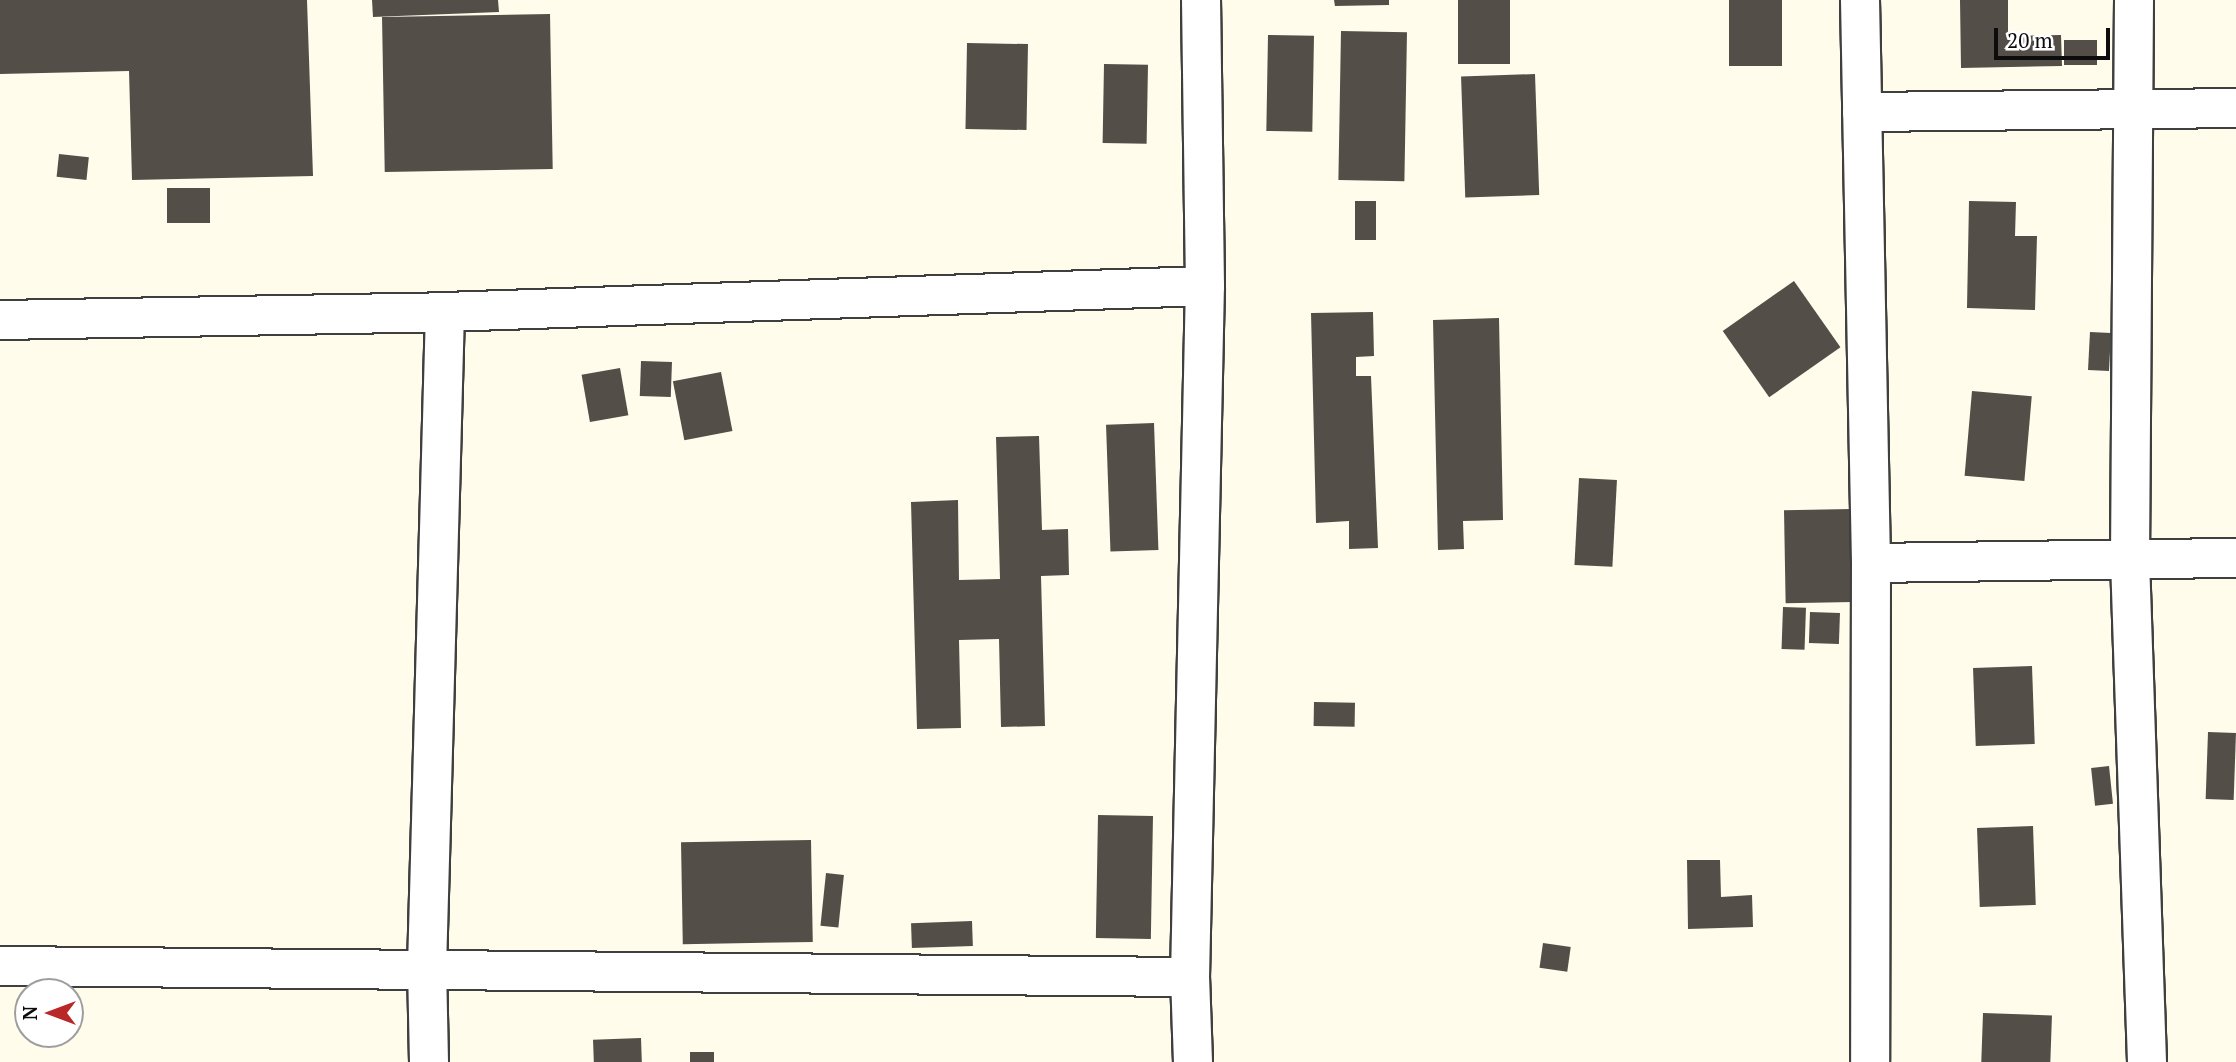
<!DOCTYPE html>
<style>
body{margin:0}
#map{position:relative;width:2236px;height:1062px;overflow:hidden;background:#fffceb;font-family:"PT Serif",serif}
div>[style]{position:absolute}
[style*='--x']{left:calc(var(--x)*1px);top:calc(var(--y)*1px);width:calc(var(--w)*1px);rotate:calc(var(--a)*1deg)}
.building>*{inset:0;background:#544e49;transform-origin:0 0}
.roads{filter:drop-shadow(2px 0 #3f3f3f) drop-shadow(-2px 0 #3f3f3f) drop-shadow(0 2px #3f3f3f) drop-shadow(0 -2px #3f3f3f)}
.minor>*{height:38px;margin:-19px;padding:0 19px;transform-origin:19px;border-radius:19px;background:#fff}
.tertiary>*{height:38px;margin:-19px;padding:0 19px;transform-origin:19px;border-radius:19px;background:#fff}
span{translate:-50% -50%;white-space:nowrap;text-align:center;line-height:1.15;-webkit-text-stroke:7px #fff;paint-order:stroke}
.north{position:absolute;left:14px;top:978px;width:70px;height:70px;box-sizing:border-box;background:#fff;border:2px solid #9e9e9e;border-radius:50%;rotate:270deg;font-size:19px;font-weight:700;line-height:28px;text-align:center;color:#0c0c0c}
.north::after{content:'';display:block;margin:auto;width:24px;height:32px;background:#b92728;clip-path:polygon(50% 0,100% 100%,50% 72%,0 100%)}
.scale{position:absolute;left:1994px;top:28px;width:116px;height:32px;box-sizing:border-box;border:4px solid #0c0c0c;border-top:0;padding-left:9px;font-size:21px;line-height:24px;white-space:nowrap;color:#0c0c0c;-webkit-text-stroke:5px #fff;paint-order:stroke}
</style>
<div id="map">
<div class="building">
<div style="clip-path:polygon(0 0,307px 0,313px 176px,132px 180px,129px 71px,0 74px)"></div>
<div style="clip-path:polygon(372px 0,498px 0,499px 12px,373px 17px)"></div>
<div style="clip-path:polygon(1334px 0,1389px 0,1389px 5px,1335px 6px)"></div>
<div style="left:1458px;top:0;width:52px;height:64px"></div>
<div style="left:1729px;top:0;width:53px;height:66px"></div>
<div style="clip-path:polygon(1960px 0,2008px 0,2008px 36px,2061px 35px,2062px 66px,1961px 68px)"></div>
<div style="left:550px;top:14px;width:155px;height:168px;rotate:89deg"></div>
<div style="left:1341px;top:31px;width:66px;height:149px;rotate:1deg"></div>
<div style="left:1268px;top:35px;width:46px;height:96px;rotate:1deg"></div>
<div style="left:2064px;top:40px;width:33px;height:25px"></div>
<div style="left:967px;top:43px;width:61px;height:86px;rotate:1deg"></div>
<div style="left:1104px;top:64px;width:44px;height:79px;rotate:1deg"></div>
<div style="left:1535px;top:74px;width:121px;height:74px;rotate:88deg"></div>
<div style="left:59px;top:154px;width:30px;height:23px;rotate:6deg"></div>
<div style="left:210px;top:188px;width:35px;height:43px;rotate:90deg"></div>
<div style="left:1355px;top:201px;width:21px;height:39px"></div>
<div style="clip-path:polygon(1969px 201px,2016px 202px,2015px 236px,2037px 236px,2035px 310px,1967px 308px)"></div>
<div style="left:1794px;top:281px;width:81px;height:87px;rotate:55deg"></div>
<div style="clip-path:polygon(1373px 312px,1374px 356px,1356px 357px,1356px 376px,1371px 376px,1378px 548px,1349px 549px,1349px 521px,1316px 523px,1311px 313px)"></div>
<div style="clip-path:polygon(1499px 318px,1503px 520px,1463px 521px,1464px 549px,1438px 550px,1433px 320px)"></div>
<div style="left:2090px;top:332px;width:21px;height:38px;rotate:3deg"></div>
<div style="left:641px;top:361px;width:31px;height:35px;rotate:2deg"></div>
<div style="left:620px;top:368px;width:48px;height:39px;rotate:80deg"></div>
<div style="left:721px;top:372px;width:60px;height:49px;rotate:79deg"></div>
<div style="left:1972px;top:391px;width:60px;height:85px;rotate:5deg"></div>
<div style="left:1154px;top:423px;width:127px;height:48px;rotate:88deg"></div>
<div style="clip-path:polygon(1039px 436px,1042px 530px,1068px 529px,1069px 575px,1041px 576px,1045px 726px,1001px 727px,999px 639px,959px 640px,961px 728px,917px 729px,911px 502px,958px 500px,959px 580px,1000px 579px,996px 437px)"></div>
<div style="left:1579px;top:478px;width:38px;height:87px;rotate:3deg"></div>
<div style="left:1851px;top:509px;width:93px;height:67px;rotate:89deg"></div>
<div style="left:1783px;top:607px;width:23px;height:42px;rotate:2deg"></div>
<div style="left:1810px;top:612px;width:30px;height:31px;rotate:2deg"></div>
<div style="left:2032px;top:666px;width:78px;height:59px;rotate:88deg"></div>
<div style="left:1314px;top:702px;width:41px;height:24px;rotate:1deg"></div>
<div style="left:2208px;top:732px;width:28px;height:67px;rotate:2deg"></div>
<div style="left:2109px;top:766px;width:38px;height:18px;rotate:84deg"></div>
<div style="left:1098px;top:815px;width:55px;height:123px;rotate:1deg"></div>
<div style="left:2033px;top:826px;width:79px;height:56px;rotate:88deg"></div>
<div style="left:811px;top:840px;width:102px;height:130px;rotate:89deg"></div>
<div style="clip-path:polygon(1687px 860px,1720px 860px,1721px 897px,1752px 895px,1753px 927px,1688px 929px)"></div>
<div style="left:826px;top:873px;width:18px;height:53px;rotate:6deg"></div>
<div style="left:972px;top:921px;width:25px;height:61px;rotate:88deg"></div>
<div style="left:1543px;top:943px;width:28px;height:25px;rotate:8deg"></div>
<div style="left:1983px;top:1013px;width:69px;height:49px;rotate:2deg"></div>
<div style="left:641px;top:1038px;width:24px;height:48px;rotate:88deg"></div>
<div style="left:714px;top:1052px;width:10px;height:24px;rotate:90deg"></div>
</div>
<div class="roads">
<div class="minor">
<div style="--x:1860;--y:0;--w:563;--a:88.88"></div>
<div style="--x:1871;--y:563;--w:499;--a:90.1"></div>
<div style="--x:2134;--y:0;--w:560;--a:90.41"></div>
<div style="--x:2130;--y:560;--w:502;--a:88.06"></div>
<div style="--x:1862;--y:112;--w:374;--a:-0.6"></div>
<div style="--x:1871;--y:563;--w:365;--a:-0.8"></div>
<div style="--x:0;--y:966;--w:1190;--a:0.53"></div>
<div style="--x:429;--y:1062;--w:94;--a:-91.2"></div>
<div style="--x:427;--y:968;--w:656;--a:-88.43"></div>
<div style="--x:1193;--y:1062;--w:85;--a:-92"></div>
<div style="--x:1190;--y:977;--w:691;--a:-88.76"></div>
</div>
<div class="tertiary">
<div style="--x:0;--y:320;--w:445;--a:-1"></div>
<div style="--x:445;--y:312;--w:760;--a:-1.96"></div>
<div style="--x:1205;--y:286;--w:286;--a:-90.8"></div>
</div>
</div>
<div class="north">N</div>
<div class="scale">20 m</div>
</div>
